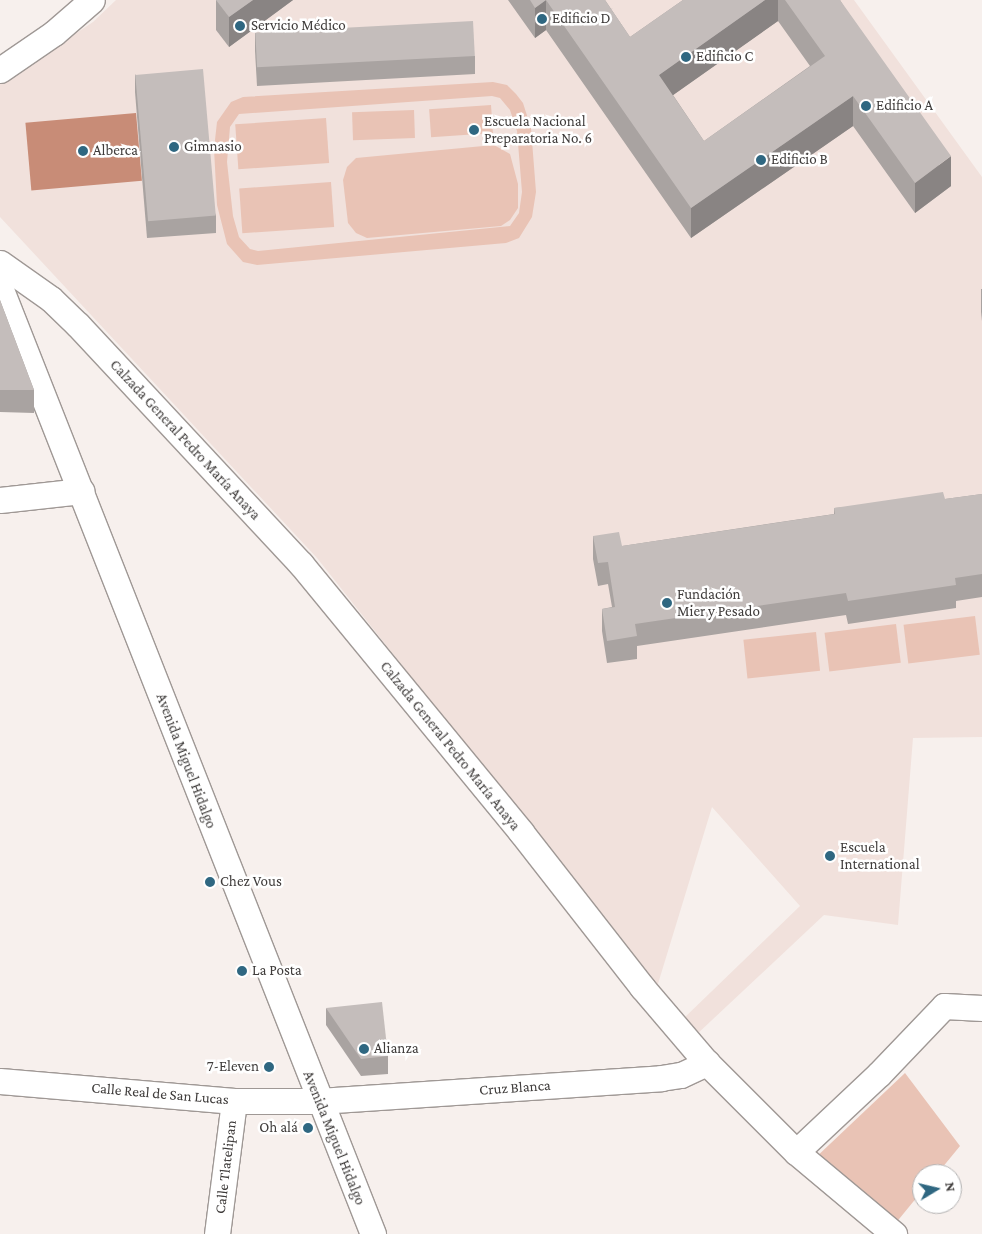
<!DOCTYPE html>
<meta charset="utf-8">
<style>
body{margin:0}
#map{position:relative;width:982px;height:1234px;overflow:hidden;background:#f7f0ed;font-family:"Crimson Pro",serif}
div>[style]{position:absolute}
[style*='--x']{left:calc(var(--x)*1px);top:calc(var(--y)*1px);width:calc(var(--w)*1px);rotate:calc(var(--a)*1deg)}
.built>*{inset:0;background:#f1e1dc}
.green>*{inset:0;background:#e9c3b5;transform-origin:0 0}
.water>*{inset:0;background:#c88c77;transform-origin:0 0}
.roads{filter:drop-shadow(1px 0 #9f9895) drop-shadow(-1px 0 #9f9895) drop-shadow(0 1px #9f9895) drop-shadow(0 -1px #9f9895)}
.street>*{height:25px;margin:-12.5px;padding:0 12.5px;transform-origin:12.5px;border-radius:12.5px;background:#fff}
.wall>*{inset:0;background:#a9a3a1}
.shaded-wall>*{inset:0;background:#898483}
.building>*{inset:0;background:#c4bdbb;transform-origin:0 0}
.dots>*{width:14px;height:14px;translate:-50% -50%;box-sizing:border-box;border:2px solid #fff;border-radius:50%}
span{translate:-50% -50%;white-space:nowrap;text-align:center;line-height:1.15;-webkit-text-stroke:5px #fff;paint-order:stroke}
.poi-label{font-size:15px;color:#3f3c3b}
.left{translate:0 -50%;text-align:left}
.right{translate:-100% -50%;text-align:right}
.street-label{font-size:15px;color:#3f3c3b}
.north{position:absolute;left:912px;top:1164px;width:50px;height:50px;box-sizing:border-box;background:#fff;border:1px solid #b2b1b1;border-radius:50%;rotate:81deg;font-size:14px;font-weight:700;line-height:20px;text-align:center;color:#3f3c3b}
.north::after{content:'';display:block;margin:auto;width:18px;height:22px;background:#2f6781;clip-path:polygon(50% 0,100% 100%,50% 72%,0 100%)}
</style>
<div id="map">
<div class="built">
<div style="clip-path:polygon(116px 0,854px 0,982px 177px,982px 737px,913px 738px,898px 925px,824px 915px,695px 1036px,682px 1020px,800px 906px,712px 807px,657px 987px,317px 558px,0 217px,0 84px,93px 22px)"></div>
</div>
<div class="green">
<div style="clip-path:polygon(evenodd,493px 82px,507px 85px,516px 94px,523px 103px,531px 128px,536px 192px,532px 217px,519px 238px,506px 243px,257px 265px,243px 262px,227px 244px,217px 205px,214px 149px,217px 122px,231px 102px,243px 97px,493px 82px,492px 96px,500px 98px,510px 110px,517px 131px,522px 192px,519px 213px,510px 226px,258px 251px,250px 249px,239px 237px,233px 216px,227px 162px,230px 127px,239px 114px,492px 96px)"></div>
<div style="left:491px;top:105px;width:28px;height:62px;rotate:86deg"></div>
<div style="left:414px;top:110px;width:28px;height:62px;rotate:88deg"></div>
<div style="left:326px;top:118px;width:45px;height:91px;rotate:86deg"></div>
<div style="clip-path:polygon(494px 145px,510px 154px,518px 184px,518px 208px,510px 220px,501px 226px,367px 238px,356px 233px,348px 223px,343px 180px,347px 167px,356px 158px)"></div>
<div style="left:331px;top:182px;width:45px;height:92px;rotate:86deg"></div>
<div style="left:975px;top:616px;width:39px;height:72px;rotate:83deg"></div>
<div style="left:896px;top:624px;width:39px;height:72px;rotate:83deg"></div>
<div style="left:816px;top:632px;width:39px;height:73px;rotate:84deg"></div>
<div style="clip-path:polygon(905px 1073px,960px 1146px,937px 1174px,922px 1174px,922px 1191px,895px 1224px,812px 1161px)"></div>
</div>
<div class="water">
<div style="left:136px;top:113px;width:68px;height:111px;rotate:85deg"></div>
</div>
<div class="roads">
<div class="street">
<div style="--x:0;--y:70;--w:65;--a:-34.4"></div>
<div style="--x:54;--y:33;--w:50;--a:-41"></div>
<div style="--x:0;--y:263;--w:62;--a:35.2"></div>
<div style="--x:51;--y:299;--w:37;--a:44"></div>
<div style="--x:78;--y:325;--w:327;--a:47"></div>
<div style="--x:301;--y:564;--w:347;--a:50.6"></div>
<div style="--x:521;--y:832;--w:197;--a:52"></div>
<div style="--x:642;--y:987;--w:100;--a:49.5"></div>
<div style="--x:707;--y:1063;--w:126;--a:45"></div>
<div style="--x:796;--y:1152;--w:128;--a:39.9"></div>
<div style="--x:0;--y:287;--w:1018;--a:68.5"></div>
<div style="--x:0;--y:500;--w:82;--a:-6.3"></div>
<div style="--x:0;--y:1081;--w:235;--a:4.9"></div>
<div style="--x:234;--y:1101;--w:85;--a:0"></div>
<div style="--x:319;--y:1101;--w:343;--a:-3.8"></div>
<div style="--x:661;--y:1078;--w:20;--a:-9"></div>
<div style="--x:681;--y:1075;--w:29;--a:-25"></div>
<div style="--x:796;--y:1152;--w:114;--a:-43.2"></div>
<div style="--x:879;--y:1074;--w:94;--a:-46.3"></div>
<div style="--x:944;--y:1006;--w:38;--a:3"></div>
<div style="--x:217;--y:1234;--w:134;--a:-82.7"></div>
</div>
</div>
<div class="wall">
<div style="clip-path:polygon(216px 0,293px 0,229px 47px,216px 30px)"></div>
<div style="clip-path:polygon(evenodd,508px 0,605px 0,630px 37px,683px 0,840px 0,951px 186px,915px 213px,853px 126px,691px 238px,546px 30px,535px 38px,508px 0,778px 21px,810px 66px,704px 141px,673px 95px,778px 21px)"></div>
<div style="clip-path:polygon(255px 33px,475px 56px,475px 74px,257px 86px,255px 51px)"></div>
<div style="clip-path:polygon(135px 74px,216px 215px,216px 233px,147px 238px,135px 92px)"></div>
<div style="clip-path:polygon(981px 289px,982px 289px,982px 321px,981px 312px)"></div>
<div style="clip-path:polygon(0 300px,34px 390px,34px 413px,0 412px)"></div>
<div style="clip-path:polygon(982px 494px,982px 597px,956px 601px,956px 608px,848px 624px,846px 615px,637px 646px,637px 659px,607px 663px,602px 631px,602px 609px,612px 607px,608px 584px,598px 586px,593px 559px,593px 536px,622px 546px,834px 514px,834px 508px,945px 499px)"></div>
<div style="clip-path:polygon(326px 1008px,388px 1056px,388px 1074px,361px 1076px,326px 1025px)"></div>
</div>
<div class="shaded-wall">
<div style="clip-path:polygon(253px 0,293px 0,229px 47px,229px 17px)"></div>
<div style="clip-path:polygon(546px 0,546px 30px,535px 38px,535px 8px)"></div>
<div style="clip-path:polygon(765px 0,778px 0,778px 21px,659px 105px,659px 75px)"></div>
<div style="clip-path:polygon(853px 96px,853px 126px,691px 238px,691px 208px)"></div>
<div style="clip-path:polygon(951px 156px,951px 186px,915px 213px,915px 183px)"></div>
</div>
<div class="building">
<div style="clip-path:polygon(216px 0,253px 0,229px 17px)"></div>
<div style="clip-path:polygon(530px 0,546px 0,535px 8px)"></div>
<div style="clip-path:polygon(546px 0,605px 0,630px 37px,683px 0,765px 0,659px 75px,704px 141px,825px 56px,785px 0,840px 0,951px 156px,915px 183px,853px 96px,691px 208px)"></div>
<div style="left:473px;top:21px;width:35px;height:218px;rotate:87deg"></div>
<div style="left:203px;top:69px;width:147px;height:68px;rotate:85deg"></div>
<div style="clip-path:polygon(0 300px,34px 390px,0 390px)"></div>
<div style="clip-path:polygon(943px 492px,945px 499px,982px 494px,982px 574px,955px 578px,956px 585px,848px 601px,846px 593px,635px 624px,637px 636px,607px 641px,602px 609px,615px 607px,608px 562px,598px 563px,593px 536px,619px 532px,622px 546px,835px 514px,834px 508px)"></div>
<div style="clip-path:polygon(382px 1002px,388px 1056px,361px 1059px,326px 1008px)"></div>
</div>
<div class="dots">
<div style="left:542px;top:19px;background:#2f6781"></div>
<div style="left:240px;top:26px;background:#2f6781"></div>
<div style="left:686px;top:57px;background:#2f6781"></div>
<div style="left:866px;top:106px;background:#2f6781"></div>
<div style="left:474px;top:130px;background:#2f6781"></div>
<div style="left:174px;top:147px;background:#2f6781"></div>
<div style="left:83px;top:151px;background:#2f6781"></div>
<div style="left:761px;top:160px;background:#2f6781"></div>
<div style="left:667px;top:603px;background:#2f6781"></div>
<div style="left:830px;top:856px;background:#2f6781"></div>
<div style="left:210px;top:882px;background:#2f6781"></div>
<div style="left:242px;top:971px;background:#2f6781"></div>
<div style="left:364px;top:1049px;background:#2f6781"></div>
<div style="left:269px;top:1067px;background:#2f6781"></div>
<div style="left:308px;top:1128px;background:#2f6781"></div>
</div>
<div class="poi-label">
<span class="left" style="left:552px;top:19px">Edificio D</span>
<span class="left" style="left:251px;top:26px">Servicio Médico</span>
<span class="left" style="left:696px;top:57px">Edificio C</span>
<span class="left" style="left:876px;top:106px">Edificio A</span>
<span class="left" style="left:484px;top:130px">Escuela Nacional<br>Preparatoria No. 6</span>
<span class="left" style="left:184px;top:147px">Gimnasio</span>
<span class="left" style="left:93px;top:151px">Alberca</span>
<span class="left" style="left:771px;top:160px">Edificio B</span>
<span class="left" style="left:677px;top:603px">Fundación<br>Mier y Pesado</span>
<span class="left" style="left:840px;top:856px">Escuela<br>International</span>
<span class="left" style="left:220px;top:882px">Chez Vous</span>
<span class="left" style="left:252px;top:971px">La Posta</span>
<span class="left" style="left:374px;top:1049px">Alianza</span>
<span class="right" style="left:259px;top:1067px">7-Eleven</span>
<span class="right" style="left:298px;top:1128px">Oh alá</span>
</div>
<div class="street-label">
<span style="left:185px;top:440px;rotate:47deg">Calzada General Pedro María Anaya</span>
<span style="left:450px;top:746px;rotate:51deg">Calzada General Pedro María Anaya</span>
<span style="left:186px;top:761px;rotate:69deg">Avenida Miguel Hidalgo</span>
<span style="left:515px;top:1088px;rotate:-4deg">Cruz Blanca</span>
<span style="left:160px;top:1094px;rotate:5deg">Calle Real de San Lucas</span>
<span style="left:334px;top:1138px;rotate:68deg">Avenida Miguel Hidalgo</span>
<span style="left:226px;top:1167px;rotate:-83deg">Calle Tlatelipan</span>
</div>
<div class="north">N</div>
</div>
